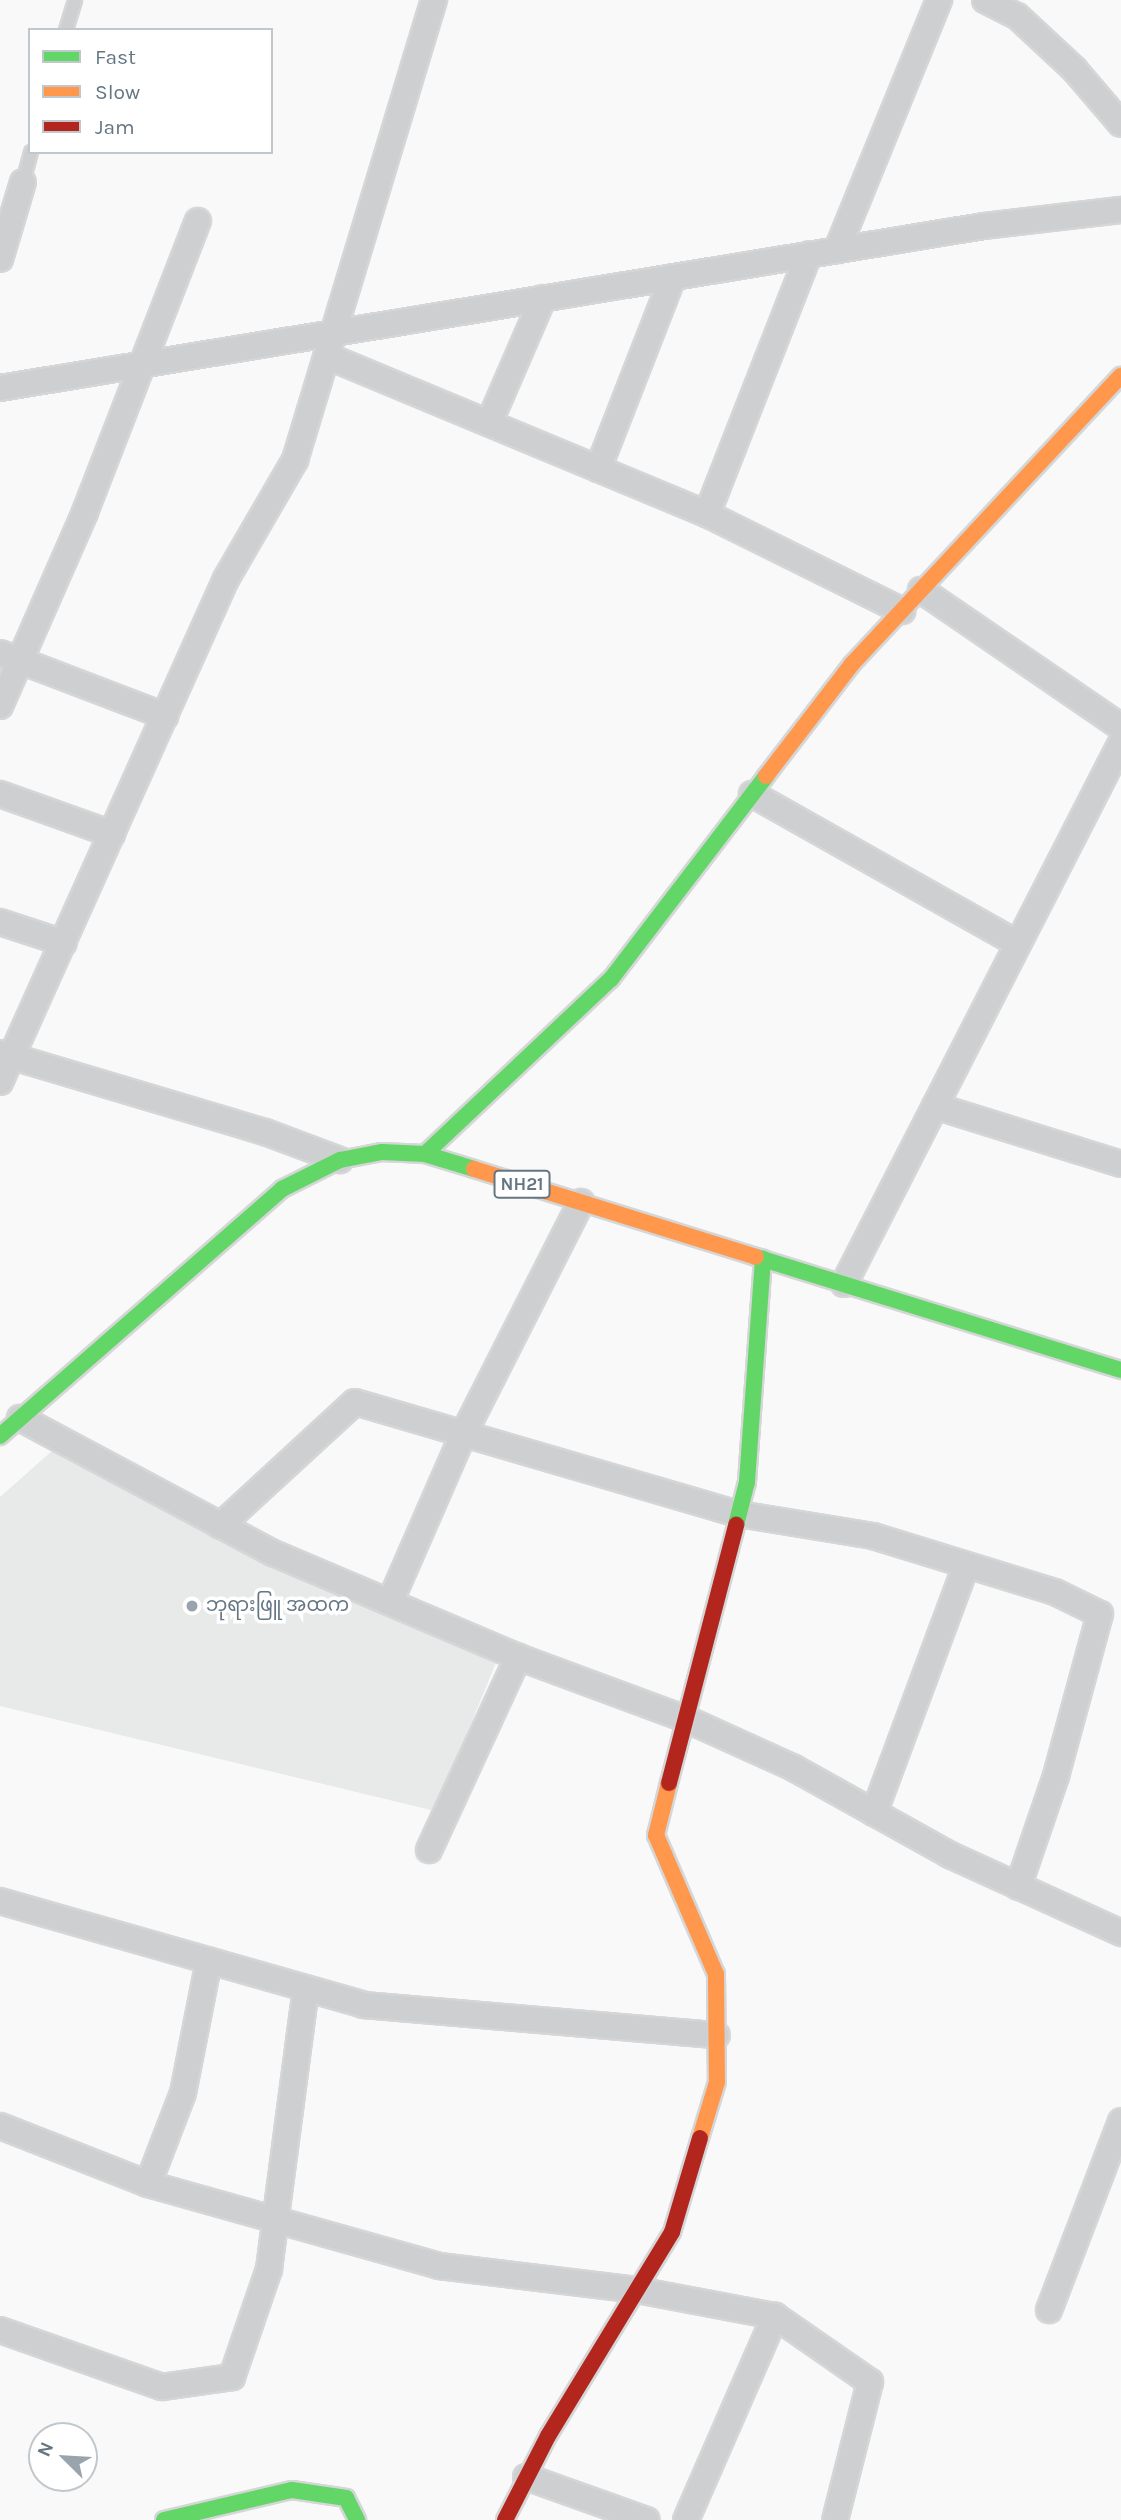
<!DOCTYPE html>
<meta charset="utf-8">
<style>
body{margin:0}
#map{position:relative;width:1121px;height:2520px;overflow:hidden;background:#f9f9f9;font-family:Karla,"Noto Sans Myanmar",sans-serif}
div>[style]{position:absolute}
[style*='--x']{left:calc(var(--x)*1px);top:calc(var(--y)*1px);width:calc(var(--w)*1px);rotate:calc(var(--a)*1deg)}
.built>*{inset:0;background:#e8e9e9}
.roads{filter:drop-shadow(2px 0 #d5d6d7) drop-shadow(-2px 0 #d5d6d7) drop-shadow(0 2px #d5d6d7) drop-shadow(0 -2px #d5d6d7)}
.lane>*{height:12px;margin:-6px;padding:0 6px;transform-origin:6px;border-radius:6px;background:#cecfd0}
.street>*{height:24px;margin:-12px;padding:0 12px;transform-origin:12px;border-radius:12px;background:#cecfd0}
.fast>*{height:16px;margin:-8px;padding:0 8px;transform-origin:8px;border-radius:8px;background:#63d668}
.slow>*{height:16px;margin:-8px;padding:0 8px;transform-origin:8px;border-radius:8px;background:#ff974d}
.jam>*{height:16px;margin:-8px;padding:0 8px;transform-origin:8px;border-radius:8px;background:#b3261e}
.dots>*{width:19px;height:19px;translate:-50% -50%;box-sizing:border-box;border:4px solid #fff;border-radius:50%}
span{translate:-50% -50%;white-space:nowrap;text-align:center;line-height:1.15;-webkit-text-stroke:7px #fff;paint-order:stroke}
.shield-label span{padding:2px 5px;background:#fff;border:2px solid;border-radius:5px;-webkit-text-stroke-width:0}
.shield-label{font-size:18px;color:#657683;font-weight:700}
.poi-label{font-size:19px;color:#657683}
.left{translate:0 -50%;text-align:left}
.legend{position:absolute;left:28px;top:28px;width:245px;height:126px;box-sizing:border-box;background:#fff;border:2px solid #c1c8cd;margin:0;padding:9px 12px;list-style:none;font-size:21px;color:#657683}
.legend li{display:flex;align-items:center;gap:14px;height:35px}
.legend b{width:35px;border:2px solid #c1c8cd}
.north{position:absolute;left:28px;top:2422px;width:70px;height:70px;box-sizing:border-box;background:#fff;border:2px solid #c1c8cd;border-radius:50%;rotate:294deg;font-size:19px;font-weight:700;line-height:28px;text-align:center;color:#657683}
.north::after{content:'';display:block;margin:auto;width:24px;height:32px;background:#99a4ac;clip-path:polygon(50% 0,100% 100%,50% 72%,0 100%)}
</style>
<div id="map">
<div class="built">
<div style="clip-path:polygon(53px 1450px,267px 1559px,500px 1653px,435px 1811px,0 1706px,0 1497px)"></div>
</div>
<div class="roads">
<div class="lane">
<div style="--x:66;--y:30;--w:31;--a:-73"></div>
<div style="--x:23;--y:182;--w:31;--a:-75"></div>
</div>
<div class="street">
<div style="--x:985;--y:0;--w:36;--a:27"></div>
<div style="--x:1017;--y:16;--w:78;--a:42.9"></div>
<div style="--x:1074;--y:69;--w:72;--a:49.5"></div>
<div style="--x:837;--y:250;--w:270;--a:-67.8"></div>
<div style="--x:0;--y:259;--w:80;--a:-73.4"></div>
<div style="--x:327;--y:356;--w:412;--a:22.6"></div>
<div style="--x:707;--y:514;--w:218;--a:26.4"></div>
<div style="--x:0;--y:388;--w:997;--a:-9.35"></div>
<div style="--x:984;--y:226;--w:138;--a:-6.7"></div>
<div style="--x:489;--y:423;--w:136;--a:-66.6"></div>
<div style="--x:598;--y:469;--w:206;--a:-68.7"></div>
<div style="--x:707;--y:514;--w:279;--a:-68.6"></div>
<div style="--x:921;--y:590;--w:242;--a:34.4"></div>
<div style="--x:0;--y:653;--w:177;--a:20.9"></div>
<div style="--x:0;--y:706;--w:212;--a:-66.3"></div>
<div style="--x:85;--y:512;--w:312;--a:-68.8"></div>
<div style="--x:0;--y:794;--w:119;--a:19.7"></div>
<div style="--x:752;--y:794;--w:305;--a:29.4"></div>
<div style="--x:0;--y:922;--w:67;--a:18.2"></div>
<div style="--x:0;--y:1053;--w:277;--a:16.6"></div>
<div style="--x:265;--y:1132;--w:80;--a:20.5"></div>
<div style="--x:0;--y:1082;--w:551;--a:-65.81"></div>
<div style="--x:226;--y:579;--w:138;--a:-59.9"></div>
<div style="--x:295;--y:460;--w:481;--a:-73.2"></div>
<div style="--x:935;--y:1106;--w:195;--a:17.3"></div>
<div style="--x:844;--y:1284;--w:608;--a:-62.89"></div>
<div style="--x:20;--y:1418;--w:287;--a:28.1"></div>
<div style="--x:273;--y:1553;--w:266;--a:23"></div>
<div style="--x:518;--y:1657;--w:179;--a:20.3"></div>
<div style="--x:686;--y:1719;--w:119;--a:24.4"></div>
<div style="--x:794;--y:1768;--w:179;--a:29.1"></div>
<div style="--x:950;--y:1855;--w:188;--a:24.5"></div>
<div style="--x:220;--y:1526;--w:183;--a:-42.6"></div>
<div style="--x:355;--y:1402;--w:400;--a:16.3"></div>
<div style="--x:739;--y:1514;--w:136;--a:9.3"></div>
<div style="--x:873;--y:1536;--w:190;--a:17.1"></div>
<div style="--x:1055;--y:1592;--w:50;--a:26.1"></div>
<div style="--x:1100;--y:1614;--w:168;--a:105.2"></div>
<div style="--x:1056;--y:1776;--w:117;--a:108.9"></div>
<div style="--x:390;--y:1602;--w:184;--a:-66.4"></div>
<div style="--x:464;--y:1433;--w:259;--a:-63.1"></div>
<div style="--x:874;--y:1813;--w:264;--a:-69.6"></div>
<div style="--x:429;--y:1850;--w:213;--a:-65.2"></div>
<div style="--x:0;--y:1901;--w:379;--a:15.9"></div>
<div style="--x:364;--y:2005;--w:354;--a:4.9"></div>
<div style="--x:0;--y:2126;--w:159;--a:21.4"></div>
<div style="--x:148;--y:2184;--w:302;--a:15.7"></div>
<div style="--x:439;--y:2266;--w:199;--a:6.9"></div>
<div style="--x:637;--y:2290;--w:140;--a:10.7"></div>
<div style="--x:775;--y:2316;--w:116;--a:34.8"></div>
<div style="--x:870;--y:2382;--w:142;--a:104.2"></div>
<div style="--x:148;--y:2184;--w:97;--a:-69"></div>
<div style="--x:183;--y:2093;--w:135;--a:-78.9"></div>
<div style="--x:1049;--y:2310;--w:202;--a:-69.1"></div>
<div style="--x:0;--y:2330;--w:172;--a:19.4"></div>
<div style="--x:162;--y:2387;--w:71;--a:-8.1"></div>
<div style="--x:232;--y:2377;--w:114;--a:-71.1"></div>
<div style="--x:269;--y:2269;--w:283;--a:-82.5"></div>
<div style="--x:526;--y:2477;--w:128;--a:19.6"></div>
<div style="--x:686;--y:2520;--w:223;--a:-66.4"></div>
</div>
<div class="fast">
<div style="--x:425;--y:1154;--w:255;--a:-43.3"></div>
<div style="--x:611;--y:979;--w:255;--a:-52.6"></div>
<div style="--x:756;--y:1257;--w:382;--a:17.2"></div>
<div style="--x:0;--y:1436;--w:375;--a:-41.2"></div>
<div style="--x:282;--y:1189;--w:65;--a:-26.6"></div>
<div style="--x:340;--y:1160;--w:43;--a:-10.8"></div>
<div style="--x:382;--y:1152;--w:43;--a:2.7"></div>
<div style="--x:425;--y:1154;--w:51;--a:17"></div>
<div style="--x:736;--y:1525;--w:44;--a:-75.7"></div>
<div style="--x:747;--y:1482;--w:224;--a:-85.9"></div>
<div style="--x:164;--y:2520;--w:131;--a:-13.2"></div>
<div style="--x:292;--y:2490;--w:55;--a:8.4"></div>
<div style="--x:346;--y:2498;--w:25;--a:63"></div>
</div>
<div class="slow">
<div style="--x:766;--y:776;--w:141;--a:-52.5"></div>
<div style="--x:852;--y:664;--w:394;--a:-47"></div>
<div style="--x:474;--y:1169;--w:295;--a:17.3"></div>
<div style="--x:669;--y:1783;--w:54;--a:104"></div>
<div style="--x:656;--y:1835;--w:151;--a:66.7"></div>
<div style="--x:716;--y:1974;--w:108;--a:89.5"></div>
<div style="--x:717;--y:2082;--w:59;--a:106.9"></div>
</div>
<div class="jam">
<div style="--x:669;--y:1783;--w:267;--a:-75.4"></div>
<div style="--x:505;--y:2520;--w:94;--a:-62.9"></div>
<div style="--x:548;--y:2436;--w:239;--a:-58.7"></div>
<div style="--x:672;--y:2232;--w:98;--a:-73.4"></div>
</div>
</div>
<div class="dots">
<div style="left:192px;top:1606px;background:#99a4ac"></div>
</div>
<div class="shield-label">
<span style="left:522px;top:1184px">NH21</span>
</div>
<div class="poi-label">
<span class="left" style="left:206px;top:1606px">ဘုရားဖြူ အထက</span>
</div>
<ul class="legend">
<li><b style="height:9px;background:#63d668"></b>Fast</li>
<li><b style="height:9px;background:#ff974d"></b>Slow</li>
<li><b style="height:9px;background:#b3261e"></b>Jam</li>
</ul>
<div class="north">N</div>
</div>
